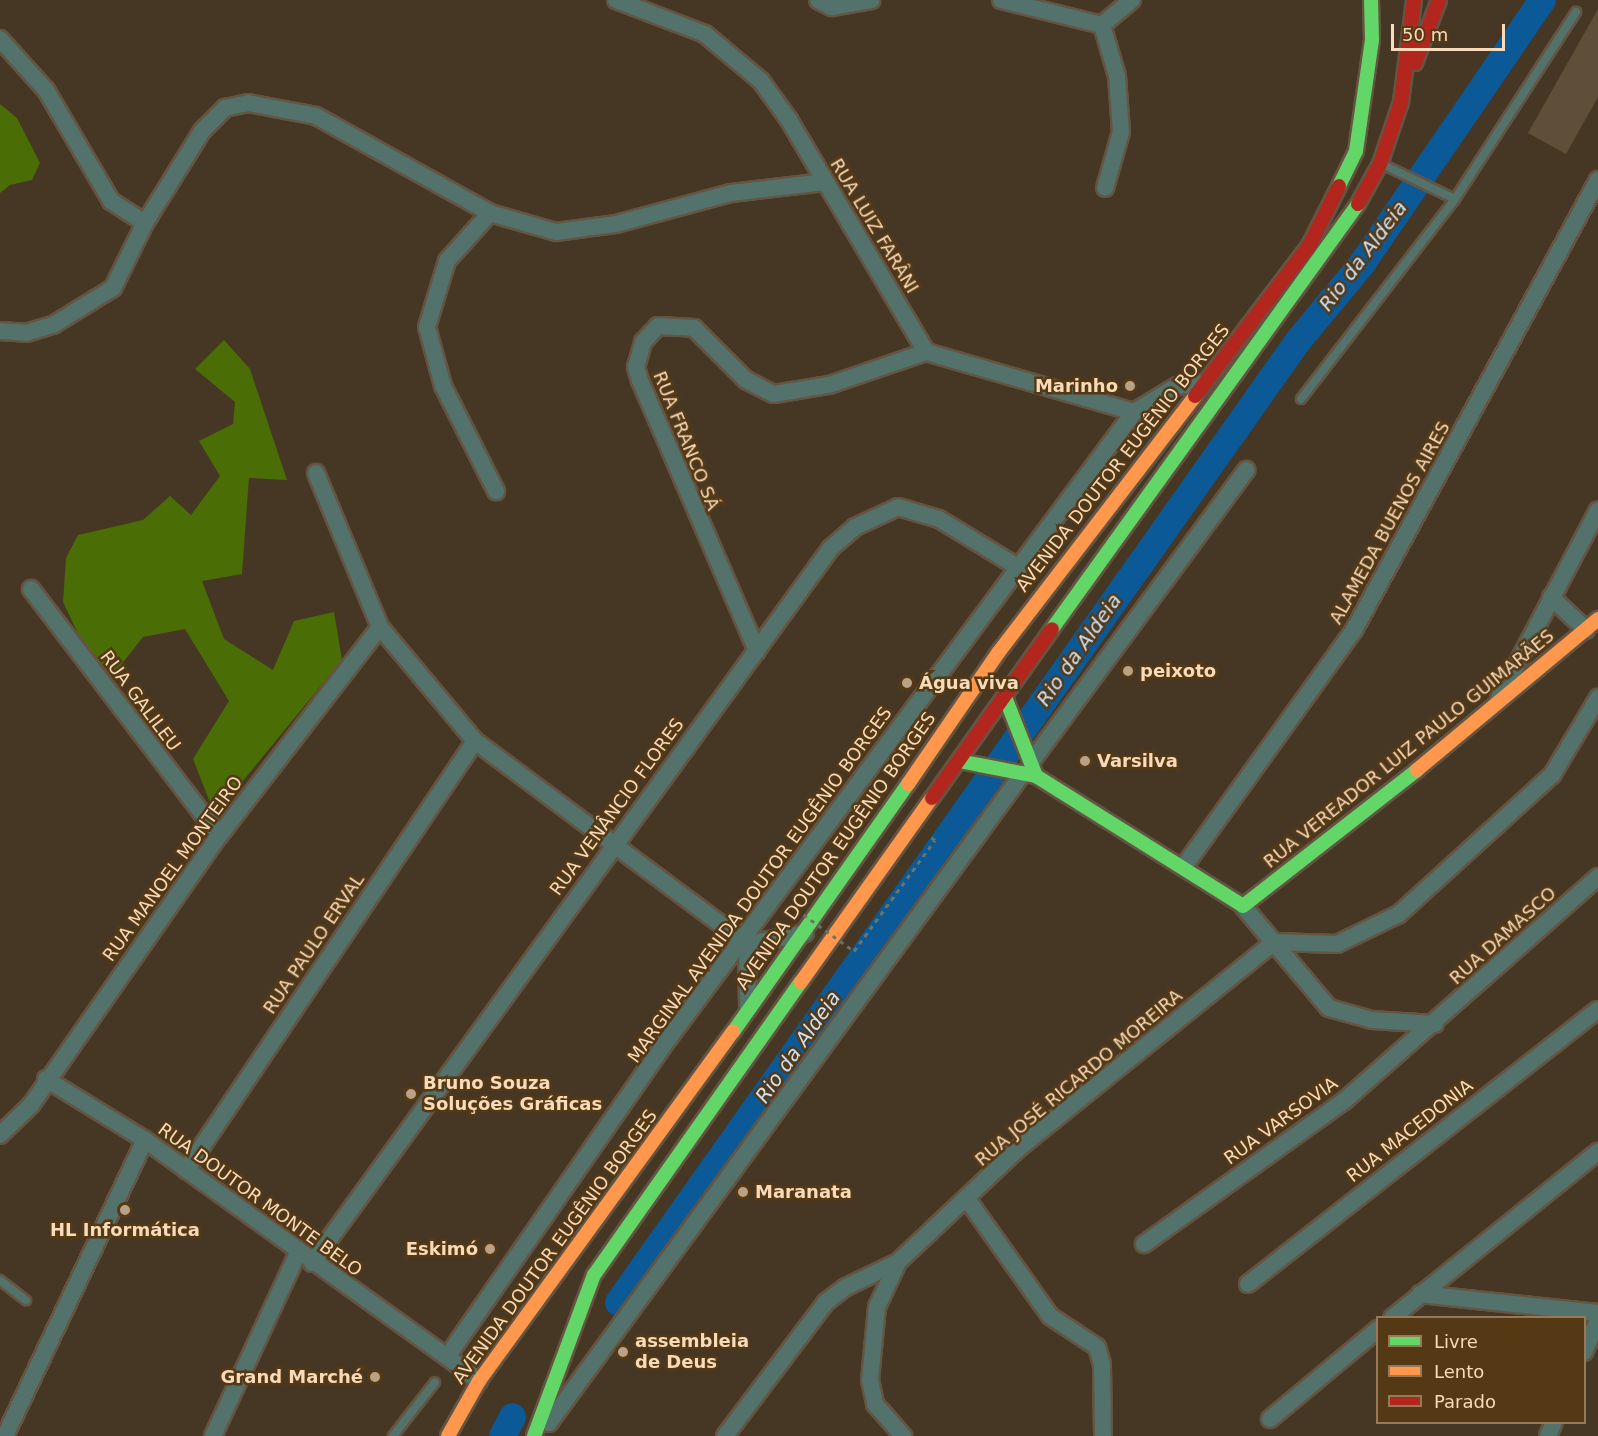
<!DOCTYPE html>
<meta charset="utf-8">
<style>
body{margin:0}
#map{position:relative;width:1598px;height:1436px;overflow:hidden;background:#463724;font-family:"DejaVu Sans",sans-serif}
div>[style]{position:absolute}
[style*='--x']{left:calc(var(--x)*1px);top:calc(var(--y)*1px);width:calc(var(--w)*1px);rotate:calc(var(--a)*1deg)}
.green>*{inset:0;background:#4a6d05}
.river>*{height:27px;margin:-13.5px;padding:0 13.5px;transform-origin:13.5px;border-radius:13.5px;background:#0b5a97}
.building>*{inset:0;background:#604f38}
.path>*{height:3px;margin-top:-1.5px;transform-origin:0;background:repeating-linear-gradient(90deg,#65746c 0 4.5px,transparent 0 9px)}
.roads{filter:drop-shadow(2px 0 #645442) drop-shadow(-2px 0 #645442) drop-shadow(0 2px #645442) drop-shadow(0 -2px #645442)}
.lane>*{height:8px;margin:-4px;padding:0 4px;transform-origin:4px;border-radius:4px;background:#52726b}
.street>*{height:16px;margin:-8px;padding:0 8px;transform-origin:8px;border-radius:8px;background:#52726b}
.fast>*{height:14px;margin:-7px;padding:0 7px;transform-origin:7px;border-radius:7px;background:#63d668}
.slow>*{height:14px;margin:-7px;padding:0 7px;transform-origin:7px;border-radius:7px;background:#ff974d}
.jam>*{height:14px;margin:-7px;padding:0 7px;transform-origin:7px;border-radius:7px;background:#b3261e}
.path-bridge>*{height:3px;margin-top:-1.5px;transform-origin:0;background:repeating-linear-gradient(90deg,#65746c 0 4.5px,transparent 0 9px)}
.dots>*{width:16px;height:16px;translate:-50% -50%;box-sizing:border-box;border:3px solid #553915;border-radius:50%}
span{translate:-50% -50%;white-space:nowrap;text-align:center;line-height:1.15;-webkit-text-stroke:5px #553915;paint-order:stroke}
.street-label{font-size:18px;color:#f8dbbb}
.poi-label{font-size:18px;color:#f8dbbb;font-weight:700}
.right{translate:-100% -50%;text-align:right}
.left{translate:0 -50%;text-align:left}
.water-label{font-size:20px;color:#cce2f9;font-style:italic}
.legend{position:absolute;left:1376px;top:1316px;width:210px;height:108px;box-sizing:border-box;background:#553915;border:2px solid #967a57;margin:0;padding:8px 10px;list-style:none;font-size:18px;color:#f8dbbb}
.legend li{display:flex;align-items:center;gap:12px;height:30px}
.legend b{width:30px;border:2px solid #967a57}
.scale{position:absolute;left:1391px;top:24px;width:114px;height:27px;box-sizing:border-box;border:3px solid #f8dbbb;border-top:0;padding-left:8px;font-size:18px;line-height:21px;white-space:nowrap;color:#f8dbbb;-webkit-text-stroke:4px #553915;paint-order:stroke}
</style>
<div id="map">
<div class="green">
<div style="clip-path:polygon(0 104px,17px 118px,40px 163px,32px 180px,10px 185px,0 193px)"></div>
<div style="clip-path:polygon(224px 340px,250px 369px,287px 480px,249px 478px,242px 574px,202px 581px,224px 639px,273px 670px,294px 621px,334px 612px,342px 660px,215px 815px,193px 759px,229px 701px,185px 629px,143px 637px,110px 679px,82px 642px,63px 602px,66px 558px,78px 535px,143px 520px,170px 496px,191px 515px,220px 476px,199px 441px,233px 424px,235px 402px,195px 369px)"></div>
</div>
<div class="river">
<div style="--x:618;--y:1302;--w:1178;--a:-54.75"></div>
<div style="--x:1298;--y:340;--w:99;--a:-50.3"></div>
<div style="--x:1361;--y:264;--w:320;--a:-55.6"></div>
<div style="--x:502;--y:1436;--w:22;--a:-63"></div>
</div>
<div class="building">
<div style="clip-path:polygon(1598px 9px,1598px 97px,1566px 154px,1528px 133px)"></div>
</div>
<div class="path">
<div style="--x:854;--y:951;--w:137;--a:-53.9"></div>
<div style="--x:935;--y:840;--w:5;--a:-143"></div>
</div>
<div class="roads">
<div class="lane">
<div style="--x:1386;--y:166;--w:76;--a:25.6"></div>
<div style="--x:1301;--y:399;--w:252;--a:-52.4"></div>
<div style="--x:1455;--y:199;--w:223;--a:-57.1"></div>
<div style="--x:0;--y:1280;--w:33;--a:38"></div>
<div style="--x:393;--y:1436;--w:68;--a:-52.1"></div>
</div>
<div class="street">
<div style="--x:616;--y:0;--w:95;--a:20.9"></div>
<div style="--x:705;--y:34;--w:73;--a:40"></div>
<div style="--x:761;--y:81;--w:48;--a:54.3"></div>
<div style="--x:789;--y:120;--w:269;--a:59.4"></div>
<div style="--x:926;--y:352;--w:216;--a:16.1"></div>
<div style="--x:818;--y:0;--w:16;--a:27"></div>
<div style="--x:832;--y:7;--w:40;--a:-10"></div>
<div style="--x:1001;--y:0;--w:104;--a:13.9"></div>
<div style="--x:1102;--y:25;--w:39;--a:-40"></div>
<div style="--x:1102;--y:25;--w:53;--a:73.6"></div>
<div style="--x:1117;--y:76;--w:56;--a:85.9"></div>
<div style="--x:1121;--y:132;--w:58;--a:105.9"></div>
<div style="--x:0;--y:39;--w:69;--a:48"></div>
<div style="--x:46;--y:90;--w:129;--a:59.6"></div>
<div style="--x:111;--y:201;--w:40;--a:32.9"></div>
<div style="--x:490;--y:213;--w:64;--a:131.9"></div>
<div style="--x:447;--y:261;--w:69;--a:106.9"></div>
<div style="--x:427;--y:327;--w:61;--a:74.8"></div>
<div style="--x:443;--y:386;--w:118;--a:63.2"></div>
<div style="--x:0;--y:331;--w:26;--a:4"></div>
<div style="--x:26;--y:333;--w:28;--a:-17"></div>
<div style="--x:53;--y:325;--w:70;--a:-31.7"></div>
<div style="--x:113;--y:288;--w:72;--a:-63.8"></div>
<div style="--x:145;--y:223;--w:108;--a:-58.2"></div>
<div style="--x:202;--y:131;--w:33;--a:-45"></div>
<div style="--x:225;--y:108;--w:24;--a:-12"></div>
<div style="--x:248;--y:103;--w:69;--a:10.8"></div>
<div style="--x:316;--y:116;--w:199;--a:29.1"></div>
<div style="--x:490;--y:213;--w:69;--a:16.1"></div>
<div style="--x:556;--y:232;--w:61;--a:-7.6"></div>
<div style="--x:616;--y:224;--w:119;--a:-15.1"></div>
<div style="--x:731;--y:193;--w:94;--a:-6.7"></div>
<div style="--x:316;--y:473;--w:167;--a:67.4"></div>
<div style="--x:380;--y:627;--w:148;--a:50.2"></div>
<div style="--x:475;--y:741;--w:339;--a:36.7"></div>
<div style="--x:747;--y:944;--w:59;--a:-10.7"></div>
<div style="--x:31;--y:589;--w:310;--a:52.7"></div>
<div style="--x:1551;--y:597;--w:48;--a:43.3"></div>
<div style="--x:757;--y:651;--w:294;--a:-113.4"></div>
<div style="--x:640;--y:381;--w:15;--a:-106"></div>
<div style="--x:636;--y:367;--w:26;--a:-74"></div>
<div style="--x:643;--y:342;--w:22;--a:-47"></div>
<div style="--x:658;--y:326;--w:36;--a:3"></div>
<div style="--x:694;--y:328;--w:74;--a:45"></div>
<div style="--x:746;--y:380;--w:31;--a:27"></div>
<div style="--x:774;--y:394;--w:56;--a:-9.3"></div>
<div style="--x:829;--y:385;--w:102;--a:-18.8"></div>
<div style="--x:1499;--y:698;--w:212;--a:-62.2"></div>
<div style="--x:1031;--y:762;--w:363;--a:-53.6"></div>
<div style="--x:1185;--y:865;--w:289;--a:-54.3"></div>
<div style="--x:1354;--y:630;--w:512;--a:-61.53"></div>
<div style="--x:1243;--y:906;--w:133;--a:49.9"></div>
<div style="--x:1329;--y:1008;--w:45;--a:15.6"></div>
<div style="--x:1372;--y:1020;--w:63;--a:3.6"></div>
<div style="--x:1274;--y:942;--w:63;--a:1.8"></div>
<div style="--x:1337;--y:944;--w:69;--a:-25.8"></div>
<div style="--x:1399;--y:914;--w:207;--a:-42.3"></div>
<div style="--x:1552;--y:775;--w:90;--a:-59.1"></div>
<div style="--x:747;--y:944;--w:65;--a:89.1"></div>
<div style="--x:46;--y:1079;--w:116;--a:31.6"></div>
<div style="--x:145;--y:1140;--w:372;--a:35.7"></div>
<div style="--x:0;--y:1135;--w:43;--a:-44.1"></div>
<div style="--x:31;--y:1105;--w:328;--a:-55.1"></div>
<div style="--x:219;--y:836;--w:264;--a:-52.4"></div>
<div style="--x:186;--y:1170;--w:517;--a:-56.03"></div>
<div style="--x:967;--y:1199;--w:143;--a:54.6"></div>
<div style="--x:1050;--y:1316;--w:56;--a:33.4"></div>
<div style="--x:1097;--y:1347;--w:18;--a:74"></div>
<div style="--x:1102;--y:1364;--w:72;--a:89.2"></div>
<div style="--x:1144;--y:1244;--w:246;--a:-35.6"></div>
<div style="--x:1344;--y:1101;--w:339;--a:-41.4"></div>
<div style="--x:898;--y:1262;--w:50;--a:115"></div>
<div style="--x:877;--y:1307;--w:73;--a:95.5"></div>
<div style="--x:870;--y:1380;--w:25;--a:78"></div>
<div style="--x:875;--y:1404;--w:43;--a:48.8"></div>
<div style="--x:312;--y:1263;--w:884;--a:-54.03"></div>
<div style="--x:831;--y:548;--w:32;--a:-41"></div>
<div style="--x:855;--y:527;--w:47;--a:-24.9"></div>
<div style="--x:898;--y:507;--w:43;--a:16.3"></div>
<div style="--x:939;--y:519;--w:90;--a:31.4"></div>
<div style="--x:1248;--y:1284;--w:444;--a:-38.1"></div>
<div style="--x:1420;--y:1294;--w:179;--a:6.1"></div>
<div style="--x:1392;--y:1318;--w:265;--a:-38.9"></div>
<div style="--x:1584;--y:1352;--w:35;--a:-66"></div>
<div style="--x:479;--y:1381;--w:40;--a:-143"></div>
<div style="--x:447;--y:1357;--w:389;--a:-55.2"></div>
<div style="--x:669;--y:1038;--w:780;--a:-53.39"></div>
<div style="--x:1134;--y:412;--w:50;--a:-31.2"></div>
<div style="--x:1177;--y:386;--w:25;--a:-7"></div>
<div style="--x:1270;--y:1419;--w:141;--a:-39.8"></div>
<div style="--x:549;--y:1423;--w:804;--a:-53.9"></div>
<div style="--x:5;--y:1436;--w:327;--a:-64.7"></div>
<div style="--x:213;--y:1436;--w:200;--a:-65.1"></div>
<div style="--x:725;--y:1436;--w:168;--a:-53"></div>
<div style="--x:826;--y:1302;--w:25;--a:-37"></div>
<div style="--x:846;--y:1287;--w:58;--a:-25.7"></div>
<div style="--x:898;--y:1262;--w:166;--a:-43.3"></div>
<div style="--x:1019;--y:1148;--w:328;--a:-38.9"></div>
<div style="--x:1548;--y:1436;--w:15;--a:-67"></div>
</div>
<div class="fast">
<div style="--x:1339;--y:186;--w:39;--a:-64"></div>
<div style="--x:1356;--y:151;--w:112;--a:-81.8"></div>
<div style="--x:1372;--y:40;--w:40;--a:-91.4"></div>
<div style="--x:1052;--y:629;--w:524;--a:-54.25"></div>
<div style="--x:1005;--y:697;--w:85;--a:68.6"></div>
<div style="--x:959;--y:761;--w:78;--a:11"></div>
<div style="--x:1036;--y:776;--w:244;--a:32.1"></div>
<div style="--x:1243;--y:906;--w:221;--a:-38"></div>
<div style="--x:733;--y:1032;--w:304;--a:-54.8"></div>
<div style="--x:534;--y:1436;--w:172;--a:-69.6"></div>
<div style="--x:594;--y:1275;--w:359;--a:-54.8"></div>
</div>
<div class="slow">
<div style="--x:1417;--y:770;--w:236;--a:-39.8"></div>
<div style="--x:908;--y:784;--w:159;--a:-55.5"></div>
<div style="--x:998;--y:653;--w:324;--a:-52.5"></div>
<div style="--x:801;--y:982;--w:226;--a:-54.6"></div>
<div style="--x:448;--y:1436;--w:63;--a:-60.6"></div>
<div style="--x:479;--y:1381;--w:432;--a:-54"></div>
</div>
<div class="jam">
<div style="--x:1415;--y:63;--w:67;--a:-69.1"></div>
<div style="--x:1358;--y:204;--w:46;--a:-61.2"></div>
<div style="--x:1380;--y:164;--w:65;--a:-71.3"></div>
<div style="--x:1401;--y:102;--w:103;--a:-82.7"></div>
<div style="--x:1195;--y:396;--w:188;--a:-52.8"></div>
<div style="--x:1309;--y:246;--w:67;--a:-63.4"></div>
<div style="--x:932;--y:798;--w:207;--a:-54.6"></div>
</div>
</div>
<div class="path-bridge">
<div style="--x:789;--y:904;--w:80;--a:35.9"></div>
</div>
<div class="dots">
<div style="left:1130px;top:386px;background:#baa286"></div>
<div style="left:1128px;top:671px;background:#baa286"></div>
<div style="left:907px;top:683px;background:#baa286"></div>
<div style="left:1085px;top:761px;background:#baa286"></div>
<div style="left:411px;top:1094px;background:#baa286"></div>
<div style="left:743px;top:1192px;background:#baa286"></div>
<div style="left:125px;top:1210px;background:#baa286"></div>
<div style="left:490px;top:1249px;background:#baa286"></div>
<div style="left:623px;top:1352px;background:#baa286"></div>
<div style="left:375px;top:1377px;background:#baa286"></div>
</div>
<div class="street-label">
<span style="left:874px;top:226px;rotate:59deg">RUA LUIZ FARÂNI</span>
<span style="left:686px;top:441px;rotate:68deg">RUA FRANCO SÁ</span>
<span style="left:1123px;top:458px;rotate:-52deg">AVENIDA DOUTOR EUGÊNIO BORGES</span>
<span style="left:1390px;top:523px;rotate:-61deg">ALAMEDA BUENOS AIRES</span>
<span style="left:140px;top:701px;rotate:53deg">RUA GALILEU</span>
<span style="left:1409px;top:749px;rotate:-39deg">RUA VEREADOR LUIZ PAULO GUIMARÃES</span>
<span style="left:617px;top:807px;rotate:-54deg">RUA VENÂNCIO FLORES</span>
<span style="left:836px;top:851px;rotate:-55deg">AVENIDA DOUTOR EUGÊNIO BORGES</span>
<span style="left:173px;top:869px;rotate:-54deg">RUA MANOEL MONTEIRO</span>
<span style="left:760px;top:885px;rotate:-54deg">MARGINAL AVENIDA DOUTOR EUGÊNIO BORGES</span>
<span style="left:1503px;top:936px;rotate:-42deg">RUA DAMASCO</span>
<span style="left:314px;top:944px;rotate:-56deg">RUA PAULO ERVAL</span>
<span style="left:1079px;top:1078px;rotate:-40deg">RUA JOSÉ RICARDO MOREIRA</span>
<span style="left:1281px;top:1121px;rotate:-36deg">RUA VARSOVIA</span>
<span style="left:1410px;top:1131px;rotate:-38deg">RUA MACEDONIA</span>
<span style="left:260px;top:1200px;rotate:36deg">RUA DOUTOR MONTE BELO</span>
<span style="left:555px;top:1247px;rotate:-54deg">AVENIDA DOUTOR EUGÊNIO BORGES</span>
</div>
<div class="poi-label">
<span class="right" style="left:1118px;top:386px">Marinho</span>
<span class="left" style="left:1140px;top:671px">peixoto</span>
<span class="left" style="left:919px;top:683px">Água viva</span>
<span class="left" style="left:1097px;top:761px">Varsilva</span>
<span class="left" style="left:423px;top:1094px">Bruno Souza<br>Soluções Gráficas</span>
<span class="left" style="left:755px;top:1192px">Maranata</span>
<span style="left:125px;top:1230px">HL Informática</span>
<span class="right" style="left:478px;top:1249px">Eskimó</span>
<span class="left" style="left:635px;top:1352px">assembleia<br>de Deus</span>
<span class="right" style="left:363px;top:1377px">Grand Marché</span>
</div>
<div class="water-label">
<span style="left:1363px;top:256px;rotate:-53deg">Rio da Aldeia</span>
<span style="left:1079px;top:650px;rotate:-55deg">Rio da Aldeia</span>
<span style="left:798px;top:1047px;rotate:-55deg">Rio da Aldeia</span>
</div>
<ul class="legend">
<li><b style="height:8px;background:#63d668"></b>Livre</li>
<li><b style="height:8px;background:#ff974d"></b>Lento</li>
<li><b style="height:8px;background:#b3261e"></b>Parado</li>
</ul>
<div class="scale">50 m</div>
</div>
